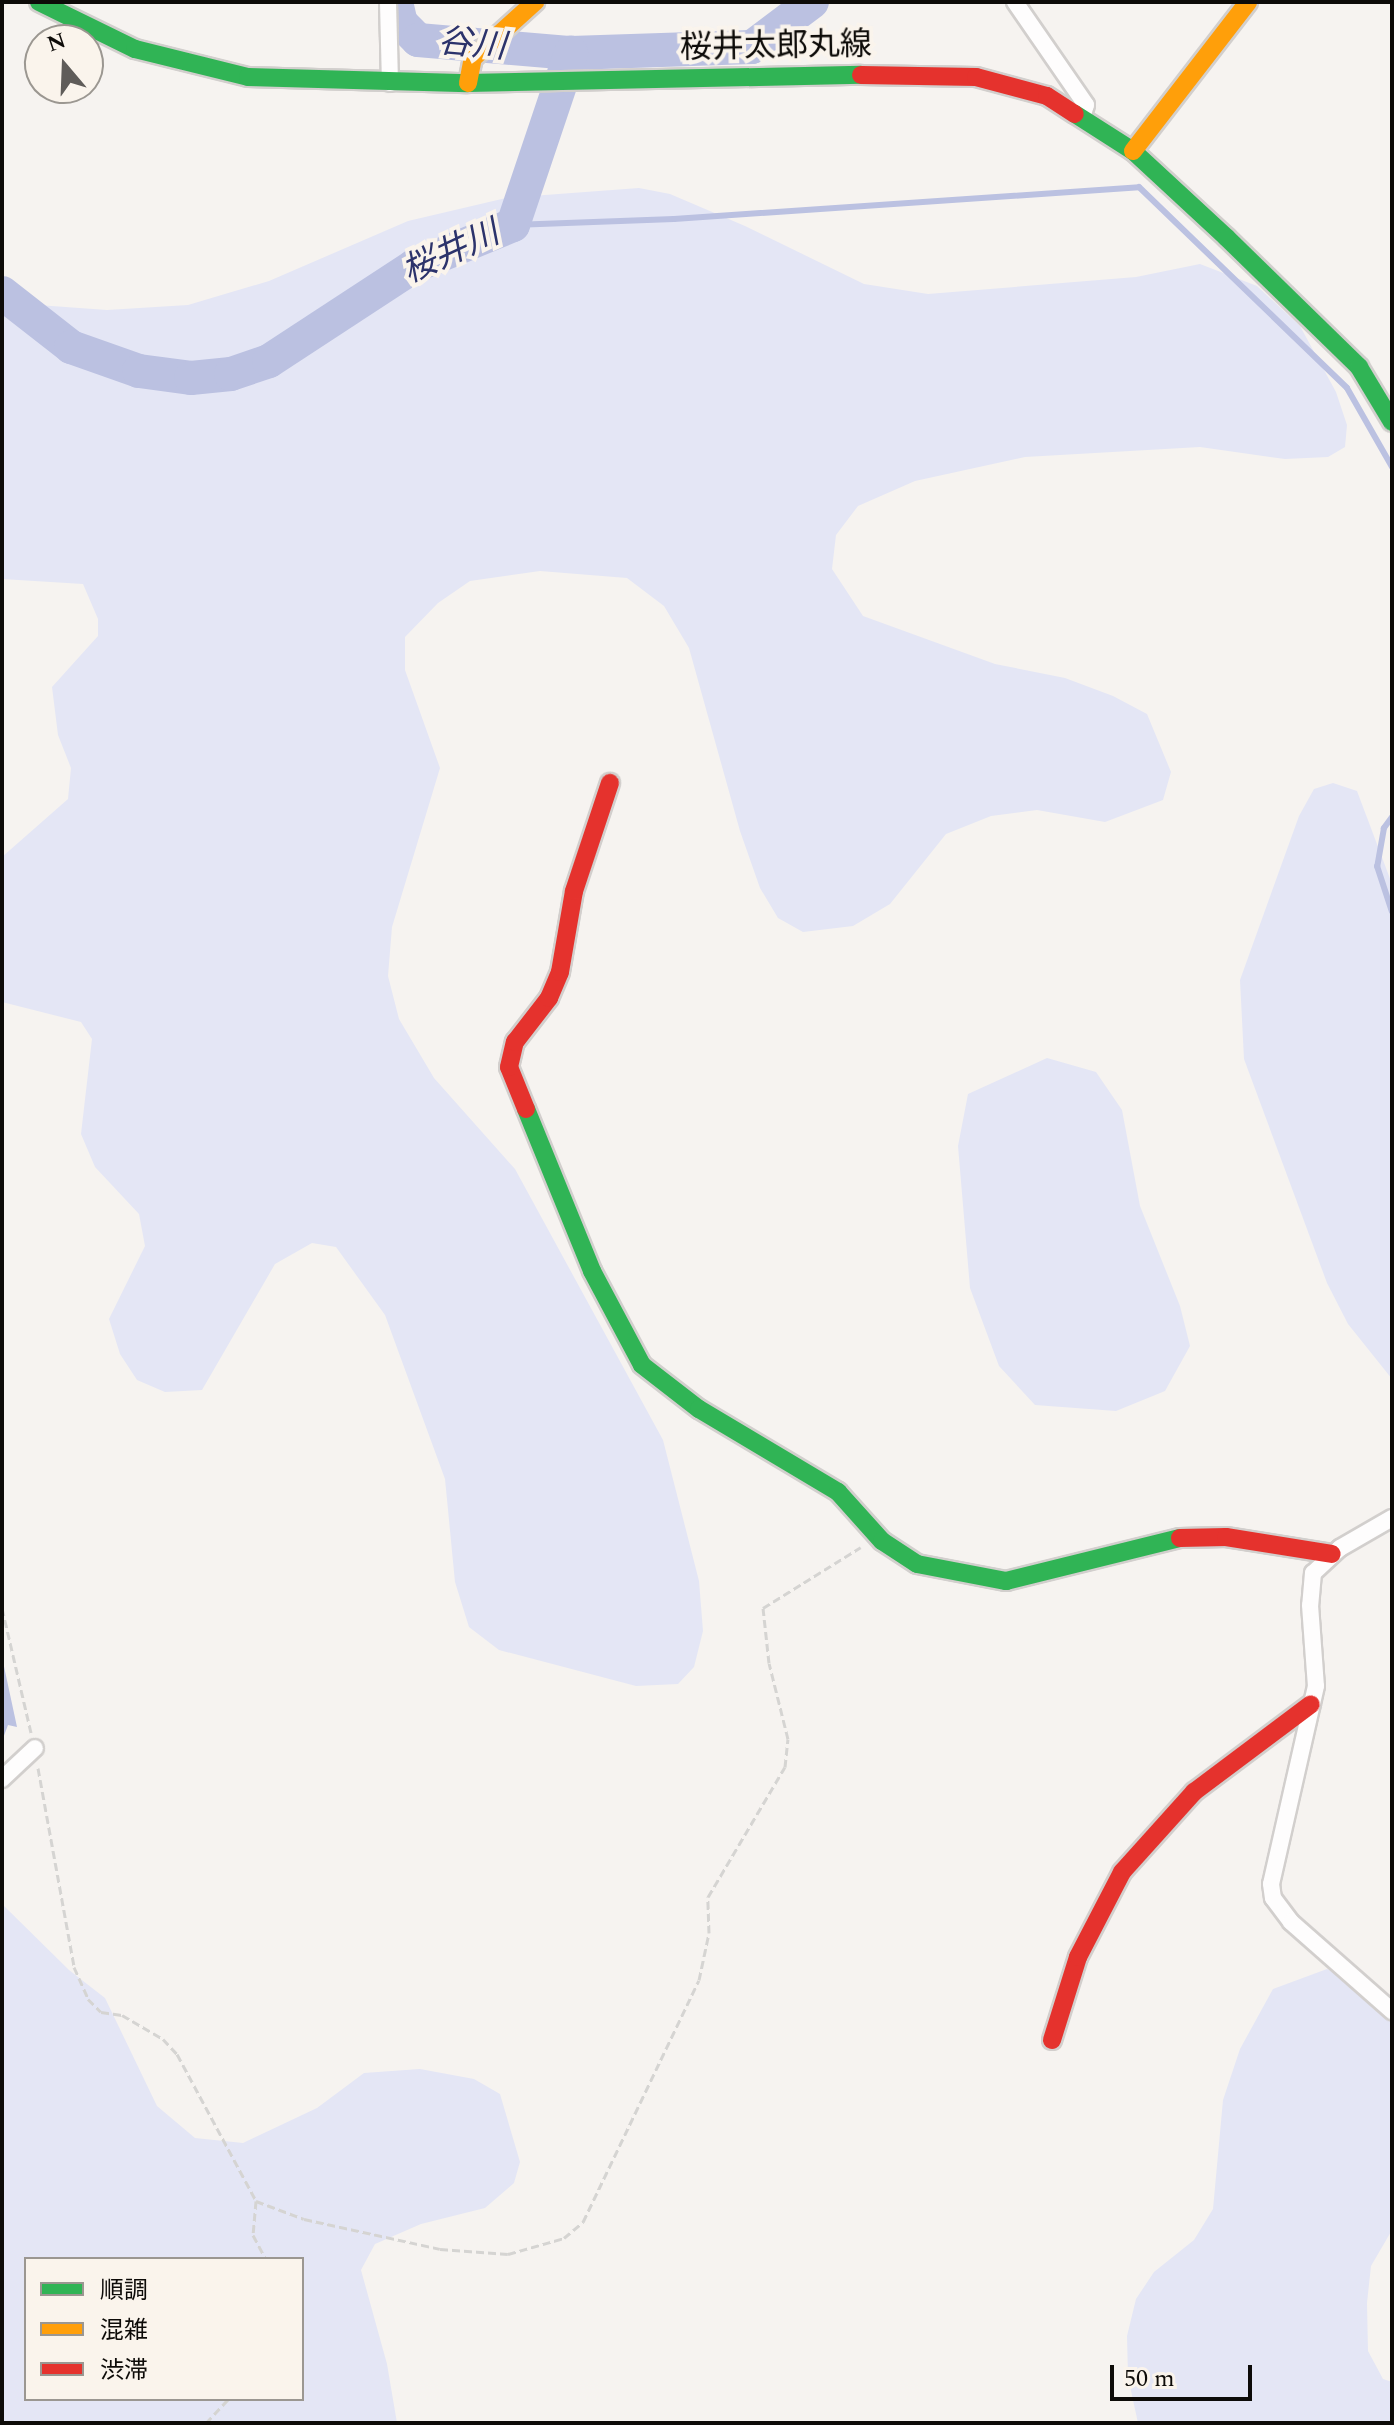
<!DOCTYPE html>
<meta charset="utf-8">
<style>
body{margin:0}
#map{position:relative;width:1394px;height:2425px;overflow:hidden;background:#f6f3f0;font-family:Spectral,"Noto Sans JP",serif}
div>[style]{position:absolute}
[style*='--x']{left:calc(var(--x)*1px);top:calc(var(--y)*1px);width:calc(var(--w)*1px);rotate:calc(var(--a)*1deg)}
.green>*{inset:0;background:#e4e6f5}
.water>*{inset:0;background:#bbc1e1}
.stream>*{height:6px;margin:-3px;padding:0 3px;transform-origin:3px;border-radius:3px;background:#bbc1e1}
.river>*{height:34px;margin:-17px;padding:0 17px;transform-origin:17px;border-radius:17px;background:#bbc1e1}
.path>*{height:3px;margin-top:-1.5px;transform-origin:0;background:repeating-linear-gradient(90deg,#d5d4d2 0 8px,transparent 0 12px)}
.roads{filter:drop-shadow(2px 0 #d2cfcd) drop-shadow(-2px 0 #d2cfcd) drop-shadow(0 2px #d2cfcd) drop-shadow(0 -2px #d2cfcd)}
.street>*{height:16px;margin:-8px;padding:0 8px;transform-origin:8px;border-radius:8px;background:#fefdfd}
.fast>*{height:18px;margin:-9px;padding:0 9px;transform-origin:9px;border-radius:9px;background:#30b455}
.slow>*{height:18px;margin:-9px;padding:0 9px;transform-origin:9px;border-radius:9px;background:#ff9f0a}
.jam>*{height:18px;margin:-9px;padding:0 9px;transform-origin:9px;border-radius:9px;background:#e5322d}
span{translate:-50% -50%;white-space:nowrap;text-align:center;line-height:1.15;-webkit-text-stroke:8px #faf4ec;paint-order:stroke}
.street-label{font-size:32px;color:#0d0b08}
.water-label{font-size:34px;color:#2c336b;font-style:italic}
.frame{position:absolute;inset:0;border:4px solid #0d0b08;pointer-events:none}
.legend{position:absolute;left:24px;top:2257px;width:280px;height:144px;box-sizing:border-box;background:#faf4ec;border:2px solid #9b9791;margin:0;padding:10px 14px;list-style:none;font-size:24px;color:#0d0b08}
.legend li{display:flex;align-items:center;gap:16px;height:40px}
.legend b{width:40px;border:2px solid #9b9791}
.north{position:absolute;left:24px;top:24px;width:80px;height:80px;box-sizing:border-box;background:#faf4ec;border:2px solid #9b9791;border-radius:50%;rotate:341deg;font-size:22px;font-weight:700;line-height:32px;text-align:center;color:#0d0b08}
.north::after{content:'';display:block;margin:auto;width:28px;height:36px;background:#5f5c59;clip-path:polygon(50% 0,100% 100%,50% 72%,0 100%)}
.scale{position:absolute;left:1110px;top:2365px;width:142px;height:36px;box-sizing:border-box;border:4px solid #0d0b08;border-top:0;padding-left:10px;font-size:24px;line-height:28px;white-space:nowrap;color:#0d0b08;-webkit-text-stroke:6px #faf4ec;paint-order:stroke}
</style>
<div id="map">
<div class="green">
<div style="clip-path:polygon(639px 188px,670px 194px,745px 226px,864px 284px,928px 294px,1136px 277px,1200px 264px,1257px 286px,1300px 326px,1336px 392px,1347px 425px,1345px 447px,1328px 457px,1285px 459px,1200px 447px,1025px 457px,915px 481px,858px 506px,836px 535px,832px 569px,863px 616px,995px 664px,1065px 678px,1113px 696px,1147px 714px,1171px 772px,1163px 800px,1105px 822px,1037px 810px,991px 816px,946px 834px,890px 904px,853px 926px,803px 932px,778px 918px,760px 888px,740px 831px,689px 648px,664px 606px,627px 578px,540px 571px,470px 581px,438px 603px,405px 637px,405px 670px,440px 768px,392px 927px,388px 976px,399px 1019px,434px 1078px,515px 1169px,663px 1440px,699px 1581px,703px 1631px,694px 1667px,678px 1684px,636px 1686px,499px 1650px,469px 1627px,455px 1582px,445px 1479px,385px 1315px,336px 1247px,312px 1243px,275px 1264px,202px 1390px,165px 1392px,137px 1380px,120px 1354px,109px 1319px,145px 1246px,139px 1214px,95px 1167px,81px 1134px,92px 1039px,81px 1022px,2px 1002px,2px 857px,68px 799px,71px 768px,58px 735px,52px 687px,98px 636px,98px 619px,83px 584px,2px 579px,2px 297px,24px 304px,107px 310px,188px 305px,269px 281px,408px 221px,506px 198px)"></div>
<div style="clip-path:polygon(1333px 783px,1357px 791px,1392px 884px,1392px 1379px,1348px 1324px,1327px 1283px,1244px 1059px,1240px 980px,1299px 816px,1314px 789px)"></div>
<div style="clip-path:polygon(1047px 1058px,1096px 1072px,1122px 1110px,1140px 1206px,1180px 1306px,1190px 1346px,1165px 1391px,1116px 1411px,1035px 1405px,999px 1366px,970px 1288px,958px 1146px,968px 1094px)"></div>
<div style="clip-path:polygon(evenodd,2px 1904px,69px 1970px,105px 1998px,157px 2106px,195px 2138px,243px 2143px,317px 2108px,364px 2073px,420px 2069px,474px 2079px,500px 2094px,520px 2162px,514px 2183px,485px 2208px,421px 2224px,375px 2244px,361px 2270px,387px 2364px,397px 2423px,2px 2423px,2px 1904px,302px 2259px,302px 2399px,26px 2399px,26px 2259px,302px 2259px)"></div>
<div style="clip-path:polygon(1327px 1969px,1374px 1991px,1392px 2008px,1392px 2230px,1371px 2266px,1367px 2303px,1368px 2351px,1383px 2379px,1392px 2382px,1392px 2423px,1138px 2423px,1128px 2377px,1127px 2336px,1136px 2299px,1154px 2272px,1194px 2240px,1213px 2209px,1223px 2100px,1240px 2049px,1273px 1989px)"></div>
</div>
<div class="water">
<div style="clip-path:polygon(2px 1657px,17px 1727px,8px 1725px,2px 1741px)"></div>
</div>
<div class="stream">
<div style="--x:513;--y:225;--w:161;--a:-2.1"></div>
<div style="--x:674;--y:219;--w:466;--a:-3.9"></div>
<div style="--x:1139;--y:187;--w:289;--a:44"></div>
<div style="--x:1347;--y:388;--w:91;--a:60.3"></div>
<div style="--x:1392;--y:817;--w:14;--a:126"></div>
<div style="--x:1384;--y:828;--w:39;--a:100"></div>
<div style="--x:1377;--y:866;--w:48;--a:71.9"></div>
</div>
<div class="river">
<div style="--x:396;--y:2;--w:22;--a:77"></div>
<div style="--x:401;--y:23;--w:24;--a:45"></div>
<div style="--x:418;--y:40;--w:154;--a:4.9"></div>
<div style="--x:571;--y:53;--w:181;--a:-1.9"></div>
<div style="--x:752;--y:47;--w:75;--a:-36.9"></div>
<div style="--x:2;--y:293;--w:88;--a:38"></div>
<div style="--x:71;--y:347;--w:72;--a:19.4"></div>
<div style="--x:139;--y:371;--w:52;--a:7.7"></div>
<div style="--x:191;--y:378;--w:40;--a:-5.7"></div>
<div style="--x:231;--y:374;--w:40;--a:-18.9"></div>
<div style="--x:269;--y:361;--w:173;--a:-33.2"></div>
<div style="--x:414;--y:266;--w:107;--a:-22.5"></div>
<div style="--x:513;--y:225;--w:182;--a:-71.4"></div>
</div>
<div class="path">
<div style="--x:2;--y:1608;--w:128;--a:76.9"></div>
<div style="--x:38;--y:1768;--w:202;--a:79.7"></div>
<div style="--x:74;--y:1967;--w:35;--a:66"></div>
<div style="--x:88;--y:1999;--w:18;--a:45"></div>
<div style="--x:101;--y:2012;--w:21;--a:8"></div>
<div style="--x:122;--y:2015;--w:48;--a:30.3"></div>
<div style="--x:163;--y:2039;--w:21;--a:47"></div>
<div style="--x:177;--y:2054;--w:167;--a:61.7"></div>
<div style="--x:256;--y:2201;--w:34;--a:95"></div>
<div style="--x:253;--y:2235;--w:27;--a:62"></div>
<div style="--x:256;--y:2201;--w:51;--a:20.6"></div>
<div style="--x:304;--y:2219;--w:139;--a:12.4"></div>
<div style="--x:440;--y:2249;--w:68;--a:4.2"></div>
<div style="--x:508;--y:2254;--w:58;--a:-15.9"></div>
<div style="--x:564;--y:2238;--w:25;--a:-40"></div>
<div style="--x:583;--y:2222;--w:268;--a:-64.4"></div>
<div style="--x:699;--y:1980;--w:48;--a:-78"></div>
<div style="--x:709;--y:1933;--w:36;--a:-92"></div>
<div style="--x:708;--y:1897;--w:151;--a:-59.4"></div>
<div style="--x:785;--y:1767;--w:28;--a:-84"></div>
<div style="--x:788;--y:1739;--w:78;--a:-104"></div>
<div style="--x:769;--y:1663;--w:55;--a:-96.2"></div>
<div style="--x:763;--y:1608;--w:115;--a:-31.9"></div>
<div style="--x:206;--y:2423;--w:33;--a:-47"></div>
</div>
<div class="roads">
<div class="street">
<div style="--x:388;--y:2;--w:81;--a:88.6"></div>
<div style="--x:1015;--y:2;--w:125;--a:55.4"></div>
<div style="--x:1086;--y:105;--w:9;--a:108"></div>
<div style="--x:1392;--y:1518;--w:60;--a:150"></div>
<div style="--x:1340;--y:1548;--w:37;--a:137"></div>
<div style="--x:1313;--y:1573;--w:32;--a:95"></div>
<div style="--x:1310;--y:1605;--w:81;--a:85.8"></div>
<div style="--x:1316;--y:1686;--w:203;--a:102.8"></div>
<div style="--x:1271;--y:1884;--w:14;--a:82"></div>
<div style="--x:1273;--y:1898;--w:30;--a:53"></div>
<div style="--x:1291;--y:1922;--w:135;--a:41.4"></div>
<div style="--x:2;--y:1779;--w:45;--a:-43.2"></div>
</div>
<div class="fast">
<div style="--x:39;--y:2;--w:107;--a:26.1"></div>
<div style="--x:135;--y:49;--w:116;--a:13.9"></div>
<div style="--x:248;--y:77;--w:220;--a:1.6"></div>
<div style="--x:468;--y:83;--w:393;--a:-1.2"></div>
<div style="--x:1075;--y:114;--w:69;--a:32.5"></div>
<div style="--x:1133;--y:151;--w:128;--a:42.8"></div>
<div style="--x:1227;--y:238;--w:185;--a:44.3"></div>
<div style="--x:1359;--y:367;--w:64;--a:59"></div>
<div style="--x:526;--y:1109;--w:175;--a:67.8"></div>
<div style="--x:592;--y:1271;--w:106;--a:62"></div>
<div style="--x:642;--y:1365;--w:72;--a:37.7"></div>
<div style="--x:699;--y:1409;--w:162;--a:30.8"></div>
<div style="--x:838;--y:1492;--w:66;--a:48.1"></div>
<div style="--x:882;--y:1541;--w:42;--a:33.3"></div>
<div style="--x:917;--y:1564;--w:91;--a:10.8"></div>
<div style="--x:1006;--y:1581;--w:179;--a:-13.9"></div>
</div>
<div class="slow">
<div style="--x:468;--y:83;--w:25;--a:-79"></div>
<div style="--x:473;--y:58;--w:84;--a:-42.1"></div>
<div style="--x:1133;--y:151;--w:188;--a:-52.3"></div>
</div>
<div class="jam">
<div style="--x:861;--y:75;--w:115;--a:1"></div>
<div style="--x:976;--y:77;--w:73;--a:15"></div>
<div style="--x:1047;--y:96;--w:33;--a:33"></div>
<div style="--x:526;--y:1109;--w:45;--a:-112"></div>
<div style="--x:509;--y:1067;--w:26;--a:-77"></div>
<div style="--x:515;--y:1042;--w:56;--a:-52.3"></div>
<div style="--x:549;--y:998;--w:28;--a:-67"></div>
<div style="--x:560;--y:972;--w:82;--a:-80.2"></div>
<div style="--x:574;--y:891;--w:114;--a:-71.6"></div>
<div style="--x:1180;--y:1538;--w:46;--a:-1.2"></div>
<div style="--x:1226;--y:1537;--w:107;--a:9.1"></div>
<div style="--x:1052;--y:2040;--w:87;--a:-72.6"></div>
<div style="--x:1078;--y:1957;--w:96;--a:-62.6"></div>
<div style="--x:1122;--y:1872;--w:108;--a:-48"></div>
<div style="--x:1194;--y:1792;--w:146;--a:-36.9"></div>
</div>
</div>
<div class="street-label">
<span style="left:776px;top:47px;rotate:-1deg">桜井太郎丸線</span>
</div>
<div class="water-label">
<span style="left:472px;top:45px;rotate:5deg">谷川</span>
<span style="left:451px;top:253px;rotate:-25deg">桜井川</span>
</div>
<div class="frame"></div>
<ul class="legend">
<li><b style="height:10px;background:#30b455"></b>順調</li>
<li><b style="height:10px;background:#ff9f0a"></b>混雑</li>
<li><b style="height:10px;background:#e5322d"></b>渋滞</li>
</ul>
<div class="north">N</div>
<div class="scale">50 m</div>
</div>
